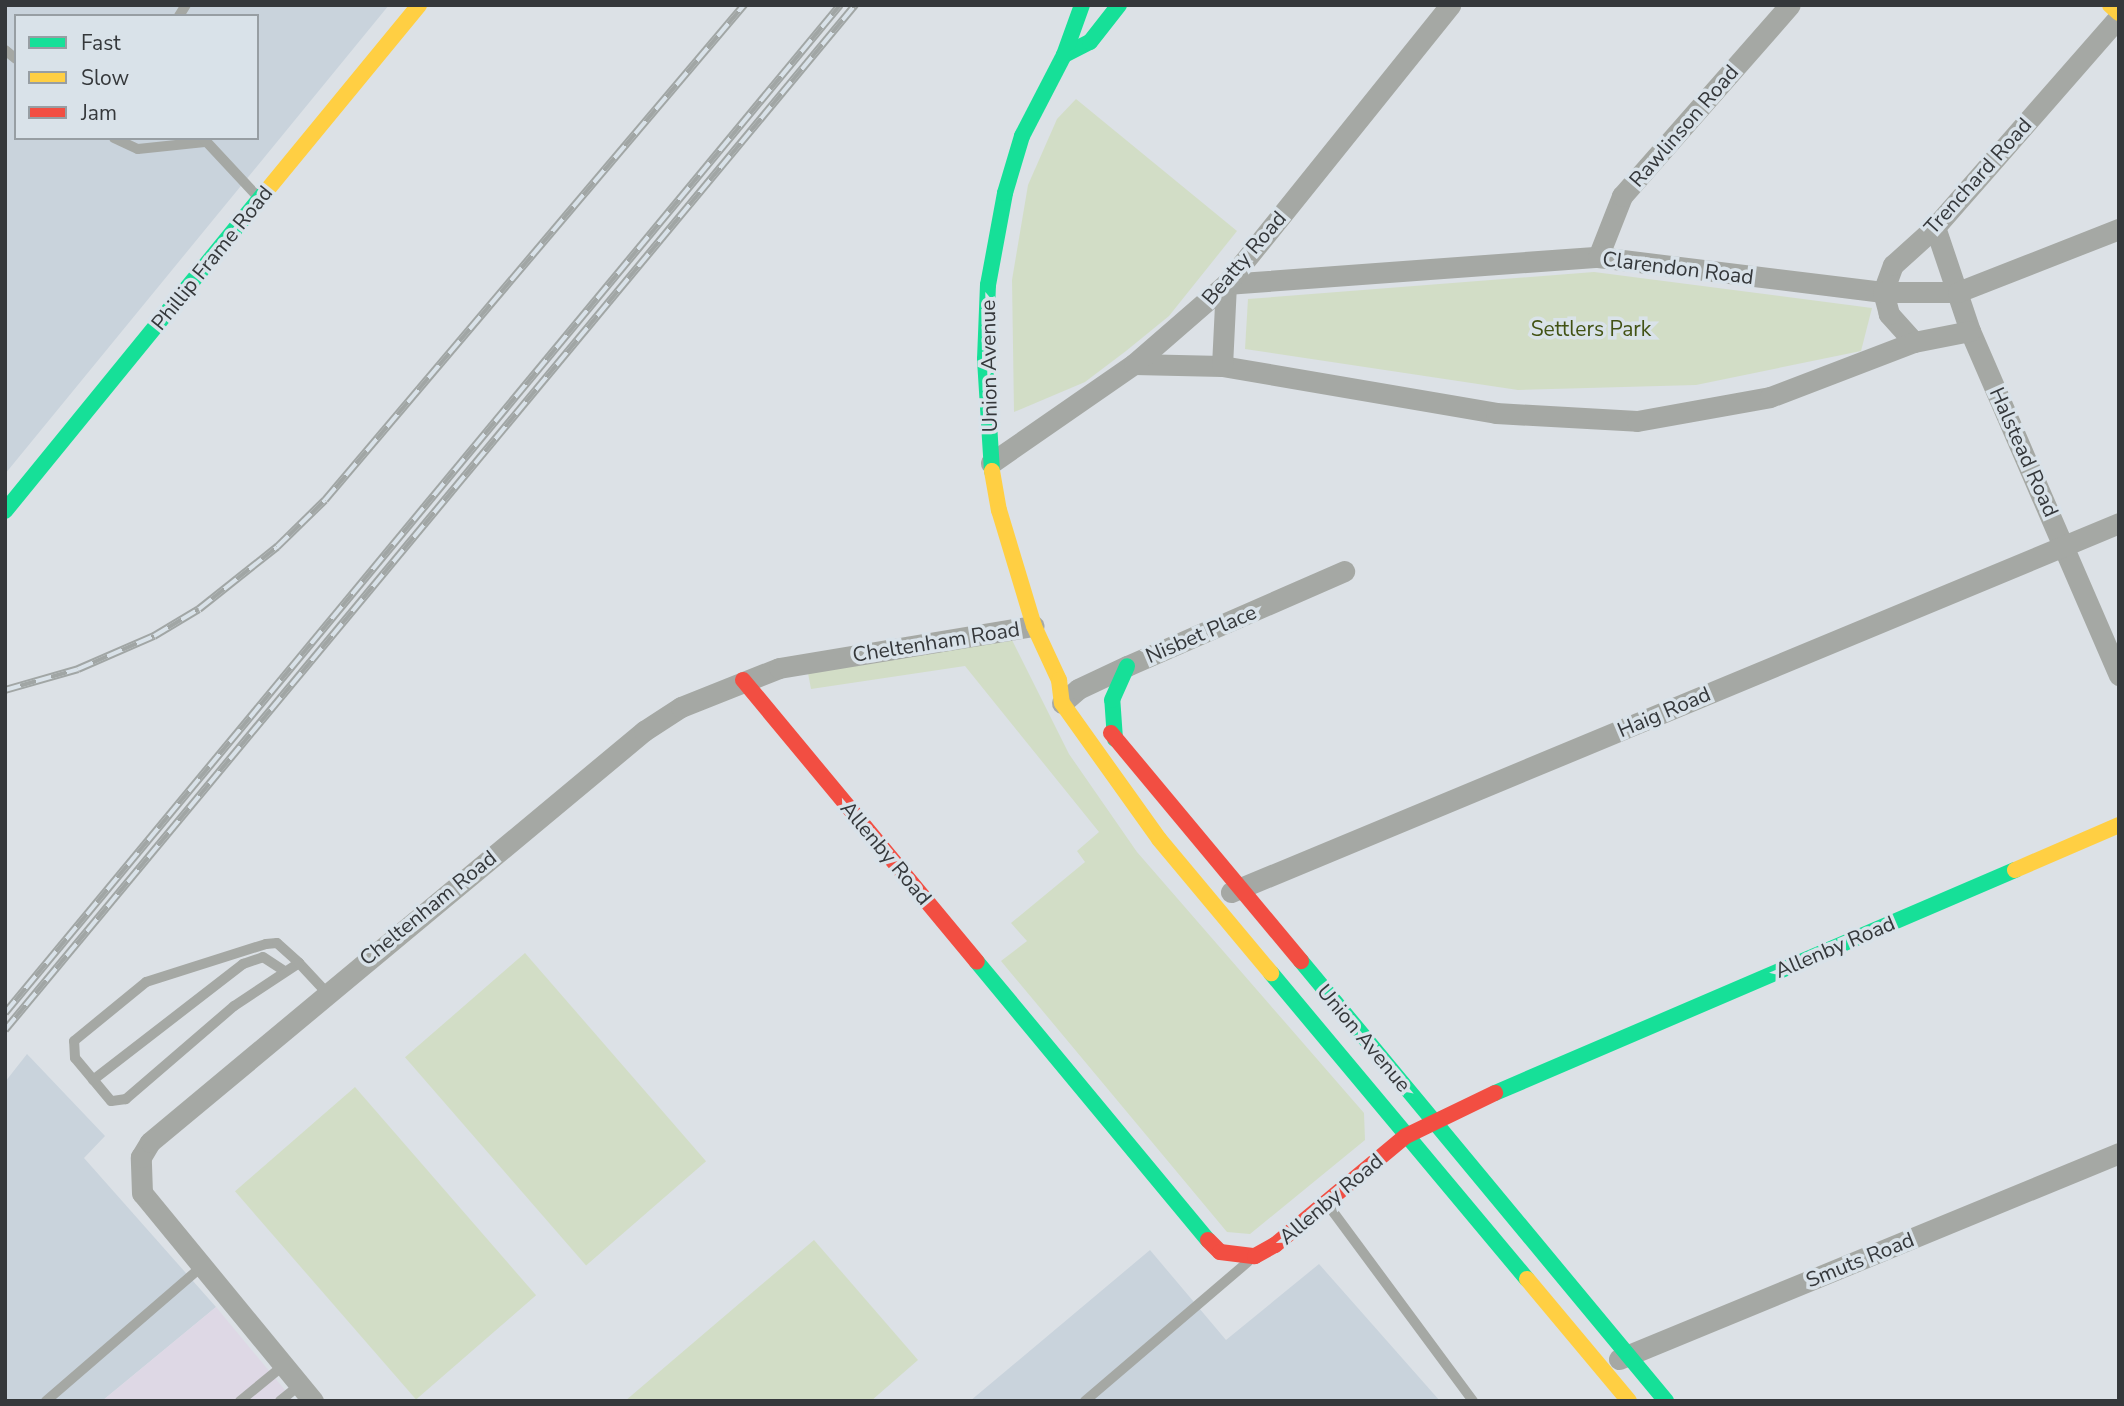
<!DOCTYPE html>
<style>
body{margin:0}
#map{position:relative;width:2124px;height:1406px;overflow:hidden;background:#dce1e6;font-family:"Nunito Sans",sans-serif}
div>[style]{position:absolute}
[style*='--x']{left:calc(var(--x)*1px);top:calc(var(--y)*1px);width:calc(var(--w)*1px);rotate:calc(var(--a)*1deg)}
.built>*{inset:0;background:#c9d3dc}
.medical>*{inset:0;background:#ded8e5}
.green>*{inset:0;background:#d2ddc6;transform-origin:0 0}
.lane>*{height:10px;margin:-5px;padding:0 5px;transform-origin:5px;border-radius:5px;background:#a5a8a4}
.street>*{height:21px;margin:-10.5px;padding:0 10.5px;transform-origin:10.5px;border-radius:10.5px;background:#a5a8a4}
.fast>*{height:16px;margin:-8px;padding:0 8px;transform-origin:8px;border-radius:8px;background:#16e098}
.slow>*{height:16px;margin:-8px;padding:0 8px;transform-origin:8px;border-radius:8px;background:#ffcf43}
.jam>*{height:16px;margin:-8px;padding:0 8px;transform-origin:8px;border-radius:8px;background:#f24e42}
.rail>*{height:8px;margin-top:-4px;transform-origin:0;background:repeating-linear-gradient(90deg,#d9e2e9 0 16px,#a1a6a5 0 32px);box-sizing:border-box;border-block:2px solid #a1a6a5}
span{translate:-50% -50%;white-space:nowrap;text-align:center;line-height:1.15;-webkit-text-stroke:7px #d9e2e9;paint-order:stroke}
.street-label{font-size:21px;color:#35383b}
.park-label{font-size:21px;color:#425214}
.frame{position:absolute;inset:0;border:7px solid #35383b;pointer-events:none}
.legend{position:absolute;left:14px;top:14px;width:245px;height:126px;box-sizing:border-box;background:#d9e2e9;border:2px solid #979ea3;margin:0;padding:9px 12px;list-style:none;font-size:21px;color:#35383b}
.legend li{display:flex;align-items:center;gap:14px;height:35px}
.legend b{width:35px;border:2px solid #979ea3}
</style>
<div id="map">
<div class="built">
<div style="clip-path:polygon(evenodd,5px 5px,389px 5px,5px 474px,5px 5px,16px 16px,257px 16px,257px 138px,16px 138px,16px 16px)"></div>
<div style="clip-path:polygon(27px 1054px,105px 1136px,84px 1158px,216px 1307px,102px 1401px,5px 1401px,5px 1082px)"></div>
<div style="clip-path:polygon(1150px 1250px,1226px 1340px,1319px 1264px,1440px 1401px,970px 1401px)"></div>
</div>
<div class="medical">
<div style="clip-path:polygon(216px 1307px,294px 1401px,102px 1401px)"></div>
</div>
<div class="green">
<div style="clip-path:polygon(1076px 99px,1237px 231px,1169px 316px,1126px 351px,1085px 382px,1014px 412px,1012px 280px,1028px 185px,1057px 119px)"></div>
<div style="clip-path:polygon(1594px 272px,1872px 308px,1861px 351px,1696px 385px,1518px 390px,1245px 349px,1248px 299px)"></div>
<div style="clip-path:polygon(1012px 640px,1069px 754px,1137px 852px,1364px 1113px,1365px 1140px,1250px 1234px,1227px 1232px,1001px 961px,1027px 941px,1011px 923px,1085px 862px,1077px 851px,1099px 832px,965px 666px,811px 689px,808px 673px)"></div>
<div style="left:525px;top:953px;width:276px;height:159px;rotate:49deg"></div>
<div style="left:355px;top:1087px;width:276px;height:159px;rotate:49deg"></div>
<div style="clip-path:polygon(814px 1240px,918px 1360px,871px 1401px,625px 1401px)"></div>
</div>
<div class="lane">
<div style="--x:179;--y:16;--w:13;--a:-58"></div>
<div style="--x:5;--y:50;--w:14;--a:39"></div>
<div style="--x:114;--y:138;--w:26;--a:25"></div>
<div style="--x:138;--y:149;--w:67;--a:-6"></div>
<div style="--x:203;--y:138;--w:81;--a:47"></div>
<div style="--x:299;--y:963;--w:78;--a:146.5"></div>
<div style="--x:234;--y:1006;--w:143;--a:139.3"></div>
<div style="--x:126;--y:1099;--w:15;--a:172"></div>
<div style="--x:111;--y:1101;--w:56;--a:-129.9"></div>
<div style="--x:75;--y:1058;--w:17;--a:-93"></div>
<div style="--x:74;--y:1041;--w:93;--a:-39.3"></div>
<div style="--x:146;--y:982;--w:126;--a:-17.6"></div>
<div style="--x:266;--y:944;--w:11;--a:-5"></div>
<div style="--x:277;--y:943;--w:30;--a:42"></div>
<div style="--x:299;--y:963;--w:40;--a:47"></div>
<div style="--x:93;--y:1080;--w:190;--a:-37.7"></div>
<div style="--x:243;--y:964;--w:21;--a:-19"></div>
<div style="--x:263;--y:957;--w:24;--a:33"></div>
<div style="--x:1328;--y:1205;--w:244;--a:53.5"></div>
<div style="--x:46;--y:1401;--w:205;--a:-40.8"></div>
<div style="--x:240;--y:1401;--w:57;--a:-39.3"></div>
<div style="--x:280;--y:1401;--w:26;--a:-39"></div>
<div style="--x:1085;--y:1401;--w:214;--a:-40.5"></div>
</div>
<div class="street">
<div style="--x:1935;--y:227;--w:110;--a:71.4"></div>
<div style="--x:1970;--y:331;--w:375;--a:66.6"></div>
<div style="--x:1598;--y:257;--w:66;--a:-68.5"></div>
<div style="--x:1622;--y:196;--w:254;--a:-48.7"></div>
<div style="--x:1914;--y:342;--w:38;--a:-132"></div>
<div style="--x:1889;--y:314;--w:23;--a:-105"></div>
<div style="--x:1883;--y:292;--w:29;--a:-70"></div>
<div style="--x:1893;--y:265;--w:57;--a:-42.1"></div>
<div style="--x:1935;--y:227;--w:279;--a:-48.8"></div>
<div style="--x:1134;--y:364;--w:88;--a:1.3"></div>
<div style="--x:1222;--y:366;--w:278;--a:9.7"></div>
<div style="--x:1496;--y:413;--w:141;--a:3.2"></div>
<div style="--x:1637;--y:421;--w:135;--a:-10.2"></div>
<div style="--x:1770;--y:397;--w:154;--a:-20.9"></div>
<div style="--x:1914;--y:342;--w:57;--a:-11.1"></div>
<div style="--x:1222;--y:366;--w:82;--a:-87.2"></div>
<div style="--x:1226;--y:284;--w:373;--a:-4.2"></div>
<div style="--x:1598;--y:257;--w:287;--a:7"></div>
<div style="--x:1883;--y:292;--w:75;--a:0"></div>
<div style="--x:1958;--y:292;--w:173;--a:-21.4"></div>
<div style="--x:991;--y:463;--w:174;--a:-34.7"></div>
<div style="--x:1134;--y:364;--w:122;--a:-41"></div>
<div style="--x:1226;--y:284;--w:358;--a:-51.2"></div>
<div style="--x:1062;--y:703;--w:21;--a:-41"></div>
<div style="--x:1078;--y:689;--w:54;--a:-25.1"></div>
<div style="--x:1127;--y:666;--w:237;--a:-23.6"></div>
<div style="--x:1231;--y:892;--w:962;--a:-22.56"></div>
<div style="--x:1619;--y:1359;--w:541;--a:-22.39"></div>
<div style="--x:313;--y:1401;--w:269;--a:-129.4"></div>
<div style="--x:142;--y:1193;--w:36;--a:-92"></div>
<div style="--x:141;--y:1157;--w:17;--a:-59"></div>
<div style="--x:150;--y:1142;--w:643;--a:-39.76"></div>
<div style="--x:644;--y:731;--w:44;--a:-33"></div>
<div style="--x:681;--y:707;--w:105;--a:-21.7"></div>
<div style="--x:779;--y:668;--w:258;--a:-9.4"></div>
</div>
<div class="fast">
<div style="--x:1064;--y:55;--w:29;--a:-27"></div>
<div style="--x:1090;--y:42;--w:47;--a:-51.9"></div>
<div style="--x:992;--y:471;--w:112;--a:-93.6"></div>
<div style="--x:985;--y:359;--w:74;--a:-87.7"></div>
<div style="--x:988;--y:285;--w:94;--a:-79.5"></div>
<div style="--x:1005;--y:193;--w:59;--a:-73.4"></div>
<div style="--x:1022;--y:136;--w:91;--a:-62.6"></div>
<div style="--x:1064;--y:55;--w:53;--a:-70.2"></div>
<div style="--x:5;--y:511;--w:416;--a:-50.8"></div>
<div style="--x:1115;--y:739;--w:39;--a:-94"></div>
<div style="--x:1112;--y:700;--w:37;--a:-66"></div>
<div style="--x:1301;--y:961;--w:572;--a:50.32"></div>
<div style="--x:977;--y:962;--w:361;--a:50.3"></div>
<div style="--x:1271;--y:973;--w:399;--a:50.1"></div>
<div style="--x:1495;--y:1093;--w:566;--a:-23.21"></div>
</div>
<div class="slow">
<div style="--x:2110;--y:5;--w:12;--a:42"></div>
<div style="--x:268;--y:189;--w:238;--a:-50.6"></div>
<div style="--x:992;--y:471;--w:40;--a:80"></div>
<div style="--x:999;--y:510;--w:121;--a:73.2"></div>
<div style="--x:1034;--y:626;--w:60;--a:65.2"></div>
<div style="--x:1059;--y:680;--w:23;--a:83"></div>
<div style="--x:1062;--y:703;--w:167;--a:54.5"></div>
<div style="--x:1159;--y:839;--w:175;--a:50.1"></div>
<div style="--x:2015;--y:870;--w:113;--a:-23.4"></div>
<div style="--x:1527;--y:1279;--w:159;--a:50.1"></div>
</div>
<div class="jam">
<div style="--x:743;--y:680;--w:366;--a:50.3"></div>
<div style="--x:1111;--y:733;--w:297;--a:50.2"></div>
<div style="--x:1208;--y:1240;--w:17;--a:45"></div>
<div style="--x:1220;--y:1252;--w:35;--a:7"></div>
<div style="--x:1255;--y:1256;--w:23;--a:-29"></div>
<div style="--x:1275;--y:1245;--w:170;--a:-39.8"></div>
<div style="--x:1406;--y:1136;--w:99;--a:-25.8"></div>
</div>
<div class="rail">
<div style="--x:5;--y:690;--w:76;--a:-16"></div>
<div style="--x:78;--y:669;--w:83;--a:-23.5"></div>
<div style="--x:154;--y:636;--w:52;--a:-31"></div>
<div style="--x:199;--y:609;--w:100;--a:-38.5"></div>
<div style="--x:277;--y:547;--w:67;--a:-44.4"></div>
<div style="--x:325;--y:500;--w:649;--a:-49.75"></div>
<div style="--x:5;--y:1013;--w:1309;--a:-50.36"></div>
<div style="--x:5;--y:1030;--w:1332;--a:-50.33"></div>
</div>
<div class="street-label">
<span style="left:1684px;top:126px;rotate:-49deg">Rawlinson Road</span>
<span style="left:1978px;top:176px;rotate:-48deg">Trenchard Road</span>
<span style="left:212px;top:258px;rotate:-51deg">Phillip Frame Road</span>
<span style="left:1244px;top:258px;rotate:-49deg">Beatty Road</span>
<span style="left:1678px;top:268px;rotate:7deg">Clarendon Road</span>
<span style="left:989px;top:366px;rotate:-91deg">Union Avenue</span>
<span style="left:2024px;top:452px;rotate:66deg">Halstead Road</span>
<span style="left:1201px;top:634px;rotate:-23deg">Nisbet Place</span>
<span style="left:936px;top:642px;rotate:-9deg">Cheltenham Road</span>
<span style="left:1664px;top:712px;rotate:-23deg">Haig Road</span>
<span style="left:886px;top:853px;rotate:50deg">Allenby Road</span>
<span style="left:428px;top:908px;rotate:-39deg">Cheltenham Road</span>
<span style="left:1835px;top:947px;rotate:-23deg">Allenby Road</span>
<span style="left:1364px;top:1038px;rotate:50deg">Union Avenue</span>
<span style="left:1331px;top:1199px;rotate:-40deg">Allenby Road</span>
<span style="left:1860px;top:1260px;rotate:-22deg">Smuts Road</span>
</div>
<div class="park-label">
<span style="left:1591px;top:329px">Settlers Park</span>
</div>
<div class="frame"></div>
<ul class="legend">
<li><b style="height:9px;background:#16e098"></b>Fast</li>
<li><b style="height:9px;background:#ffcf43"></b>Slow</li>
<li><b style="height:9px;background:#f24e42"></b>Jam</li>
</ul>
</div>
